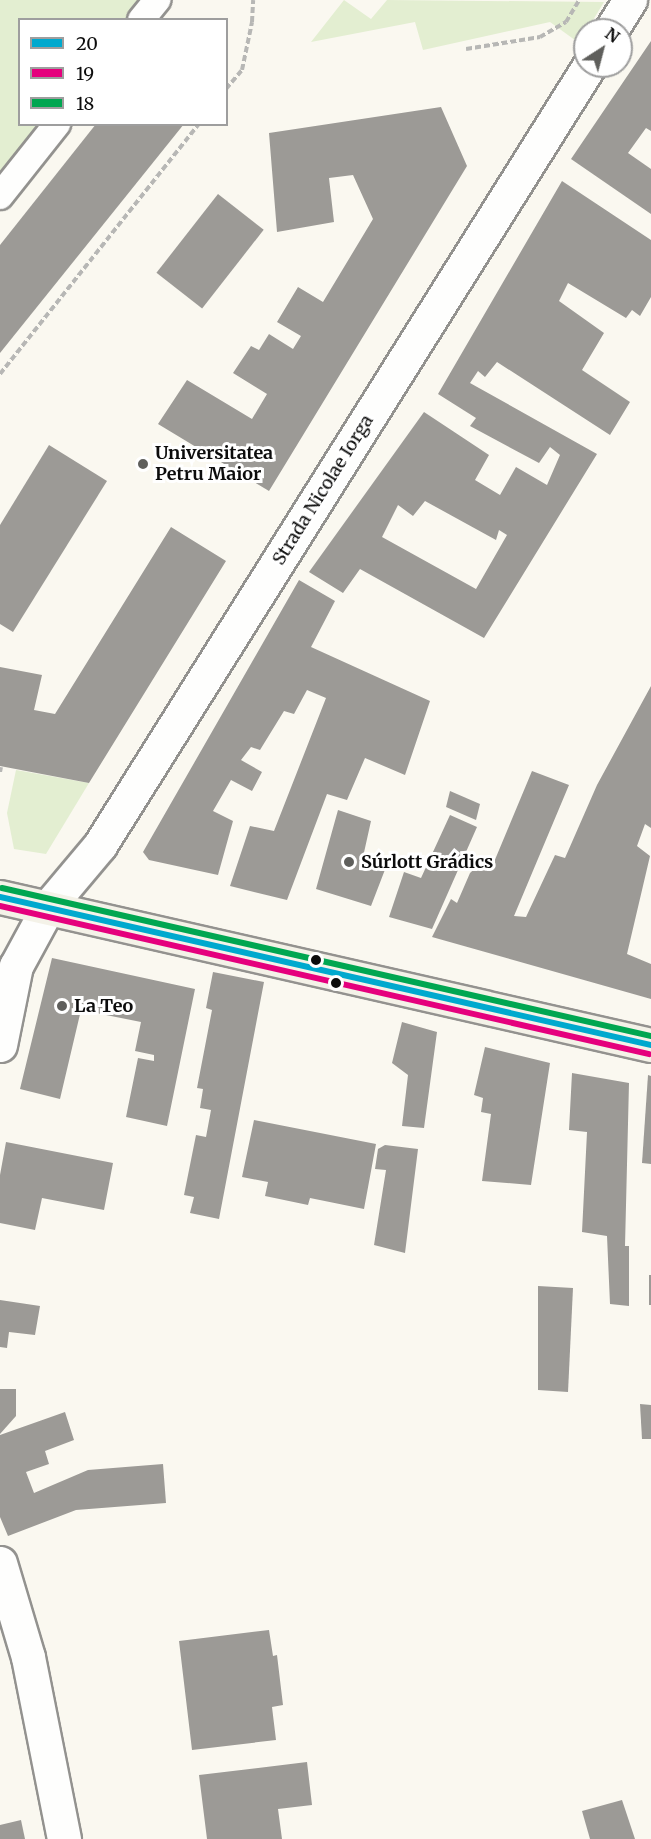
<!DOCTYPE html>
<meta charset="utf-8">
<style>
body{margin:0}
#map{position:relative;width:651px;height:1839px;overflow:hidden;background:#faf8f0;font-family:Merriweather,serif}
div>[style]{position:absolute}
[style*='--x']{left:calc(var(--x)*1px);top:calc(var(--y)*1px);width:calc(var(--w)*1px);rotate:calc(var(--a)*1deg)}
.green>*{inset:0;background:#e3eed1}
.building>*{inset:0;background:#9c9a96;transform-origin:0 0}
.path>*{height:4px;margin-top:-2px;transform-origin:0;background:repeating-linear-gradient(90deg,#b7b7b5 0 6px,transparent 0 9px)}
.roads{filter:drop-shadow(2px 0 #93928f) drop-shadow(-2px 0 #93928f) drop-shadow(0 2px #93928f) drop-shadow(0 -2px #93928f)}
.pedestrian>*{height:26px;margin:-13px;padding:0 13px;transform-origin:13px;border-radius:13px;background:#fefefd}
.minor>*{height:33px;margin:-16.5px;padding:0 16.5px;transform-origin:16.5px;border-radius:16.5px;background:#fefefd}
.tertiary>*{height:33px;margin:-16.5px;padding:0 16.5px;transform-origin:16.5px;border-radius:16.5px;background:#fefefd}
.secondary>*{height:33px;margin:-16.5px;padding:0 16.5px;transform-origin:16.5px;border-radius:16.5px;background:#f4f2e8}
.bus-1>*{height:6px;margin:-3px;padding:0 3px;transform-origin:3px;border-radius:3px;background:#00a9ce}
.bus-2>*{height:6px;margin:-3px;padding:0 3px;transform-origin:3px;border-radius:3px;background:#e5007d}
.bus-3>*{height:6px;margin:-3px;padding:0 3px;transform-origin:3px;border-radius:3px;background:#00a651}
.dots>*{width:16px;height:16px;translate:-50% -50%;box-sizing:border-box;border:3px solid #fff;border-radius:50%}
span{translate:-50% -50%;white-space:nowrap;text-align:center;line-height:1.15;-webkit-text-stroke:6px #fff;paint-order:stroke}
.poi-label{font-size:18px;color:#0c0c0c;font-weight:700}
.left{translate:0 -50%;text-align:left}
.street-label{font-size:18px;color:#0c0c0c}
.legend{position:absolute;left:18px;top:18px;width:210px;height:108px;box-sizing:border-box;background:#fff;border:2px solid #9e9e9e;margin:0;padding:8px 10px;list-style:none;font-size:18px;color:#0c0c0c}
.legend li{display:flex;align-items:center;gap:12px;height:30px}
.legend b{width:30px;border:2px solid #9e9e9e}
.north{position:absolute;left:573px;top:18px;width:60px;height:60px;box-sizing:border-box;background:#fff;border:2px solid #9e9e9e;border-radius:50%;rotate:36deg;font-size:16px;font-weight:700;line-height:24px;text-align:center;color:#0c0c0c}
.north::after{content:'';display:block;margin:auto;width:21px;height:27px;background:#5f5f5c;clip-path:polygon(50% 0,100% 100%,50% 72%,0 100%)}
</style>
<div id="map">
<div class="green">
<div style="clip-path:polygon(0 0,146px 0,130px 19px,20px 20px,20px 124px,46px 125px,0 182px)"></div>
<div style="clip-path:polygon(344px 0,371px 19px,387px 0,604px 2px,579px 43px,550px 22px,423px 50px,415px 22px,311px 42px)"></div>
<div style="clip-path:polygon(16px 770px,89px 783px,46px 854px,14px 849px,7px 813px)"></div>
</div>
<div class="building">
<div style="clip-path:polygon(651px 41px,651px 131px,646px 128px,628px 153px,651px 169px,651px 214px,571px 159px)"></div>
<div style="clip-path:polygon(441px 107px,467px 166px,269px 491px,158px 424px,187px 380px,252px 419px,267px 394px,233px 373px,251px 346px,259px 350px,269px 334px,293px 349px,301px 336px,277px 322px,298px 287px,323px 302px,373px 219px,353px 175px,329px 178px,334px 222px,277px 232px,269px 133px)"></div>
<div style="clip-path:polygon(96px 124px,184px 124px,0 353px,0 245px)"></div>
<div style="clip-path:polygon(evenodd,562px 181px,651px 240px,651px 297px,640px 316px,632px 310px,626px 318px,568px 283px,559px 301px,604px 333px,582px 370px,630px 402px,610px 435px,497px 362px,485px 377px,478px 371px,470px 383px,597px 454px,484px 638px,360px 569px,343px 593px,309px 572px,424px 412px,489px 455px,475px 480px,500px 495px,516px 467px,547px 485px,560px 455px,550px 447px,539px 463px,470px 426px,476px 418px,438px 394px,562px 181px,425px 501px,496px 540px,499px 530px,507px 535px,476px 589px,382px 537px,398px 505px,413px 516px,425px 501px)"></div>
<div style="left:218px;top:194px;width:58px;height:100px;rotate:38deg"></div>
<div style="clip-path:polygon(49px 445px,107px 481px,13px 632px,0 624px,0 525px)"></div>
<div style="clip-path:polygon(171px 527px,226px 561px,89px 783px,0 766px,0 667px,42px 675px,34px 710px,55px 714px)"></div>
<div style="clip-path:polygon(299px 580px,335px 601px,311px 647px,430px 701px,405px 775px,365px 758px,347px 800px,327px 794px,287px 900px,230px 886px,250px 826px,274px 831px,326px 698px,307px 690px,294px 714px,284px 711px,260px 750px,251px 747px,241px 760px,262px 772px,252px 791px,231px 780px,213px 811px,233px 821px,218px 875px,149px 860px,143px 852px)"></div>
<div style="clip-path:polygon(651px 686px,651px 828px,645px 824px,637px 846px,650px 856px,627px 954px,651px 964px,651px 999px,432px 937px,451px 899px,457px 903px,470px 873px,484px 860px,494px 862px,532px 771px,569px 785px,514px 916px,526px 917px,555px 855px,565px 858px,597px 785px)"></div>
<div style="clip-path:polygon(450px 791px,480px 804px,476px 820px,446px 807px)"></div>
<div style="clip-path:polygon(338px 810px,371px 821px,363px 857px,386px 867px,371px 906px,316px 889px)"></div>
<div style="clip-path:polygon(450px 815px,477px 827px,432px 929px,389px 917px,404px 872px,421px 878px)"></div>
<div style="clip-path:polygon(52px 958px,195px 989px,167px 1126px,126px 1117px,138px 1058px,154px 1061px,154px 1055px,135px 1051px,141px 1022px,81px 1010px,60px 1099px,20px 1089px)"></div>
<div style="clip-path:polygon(213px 972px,264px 982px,219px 1219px,190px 1213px,194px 1197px,184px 1195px,196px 1135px,206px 1137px,211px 1110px,200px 1108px,203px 1089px,197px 1088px,212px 1010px,206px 1008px)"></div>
<div style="clip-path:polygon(402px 1022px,437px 1032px,424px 1128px,402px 1126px,408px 1075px,392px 1063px)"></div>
<div style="clip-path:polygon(485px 1047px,550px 1063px,531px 1185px,482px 1181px,491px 1114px,481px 1112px,483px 1098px,474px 1095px)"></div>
<div style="clip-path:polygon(572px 1073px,629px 1083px,625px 1246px,629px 1246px,629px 1306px,610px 1304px,607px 1236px,582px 1232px,587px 1132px,569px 1130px)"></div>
<div style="clip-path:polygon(648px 1075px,651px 1076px,651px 1164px,642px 1163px)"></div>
<div style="clip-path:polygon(254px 1120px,376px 1144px,364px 1209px,310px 1198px,308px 1205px,265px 1196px,268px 1182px,242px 1177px)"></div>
<div style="clip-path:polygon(6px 1142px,113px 1163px,104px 1210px,42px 1198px,35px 1230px,0 1223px,0 1175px)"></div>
<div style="clip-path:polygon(385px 1145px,418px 1149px,405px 1253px,374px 1245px,386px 1170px,375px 1169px,378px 1149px)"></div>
<div style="left:649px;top:1275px;width:2px;height:30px"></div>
<div style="clip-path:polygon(538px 1286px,573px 1288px,568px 1392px,538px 1390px)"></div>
<div style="clip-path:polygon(0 1300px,40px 1306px,35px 1335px,9px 1332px,7px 1348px,0 1347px)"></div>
<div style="clip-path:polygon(0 1389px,16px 1389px,16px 1416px,0 1434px)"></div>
<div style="clip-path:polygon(640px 1404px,651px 1405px,651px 1439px,642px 1439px)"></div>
<div style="clip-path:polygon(65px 1412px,74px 1440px,45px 1451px,49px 1464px,26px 1472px,34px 1493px,88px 1470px,163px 1464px,166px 1503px,76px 1510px,8px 1536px,0 1517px,0 1435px)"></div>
<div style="clip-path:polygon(269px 1630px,273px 1656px,277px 1655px,283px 1705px,272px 1707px,276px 1740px,192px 1750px,179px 1641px)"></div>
<div style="clip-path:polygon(307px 1762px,312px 1805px,278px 1809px,282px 1839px,207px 1839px,199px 1775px)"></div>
<div style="clip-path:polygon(622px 1800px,635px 1839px,590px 1839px,582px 1811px)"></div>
<div style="clip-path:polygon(21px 1820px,25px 1839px,0 1839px,0 1825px)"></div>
</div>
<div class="path">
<div style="--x:466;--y:49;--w:75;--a:-9.2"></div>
<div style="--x:540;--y:37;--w:30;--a:-30"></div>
<div style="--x:566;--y:22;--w:26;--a:-59"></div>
<div style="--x:226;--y:89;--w:25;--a:-50"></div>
<div style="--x:242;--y:70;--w:49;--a:-78.2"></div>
<div style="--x:252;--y:22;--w:22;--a:-87"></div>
<div style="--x:0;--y:374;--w:320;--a:-51.5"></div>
<div style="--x:0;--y:772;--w:5;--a:-79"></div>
</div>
<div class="roads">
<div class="pedestrian">
<div style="--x:141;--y:20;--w:26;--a:-51"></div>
<div style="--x:0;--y:196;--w:92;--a:-51.6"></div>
</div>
<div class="minor">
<div style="--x:611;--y:30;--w:36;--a:-58"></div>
<div style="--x:48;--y:907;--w:81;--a:-50"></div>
<div style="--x:100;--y:845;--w:920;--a:-57.88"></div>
</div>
<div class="tertiary">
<div style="--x:0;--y:1045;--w:81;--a:-78.6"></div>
<div style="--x:16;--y:966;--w:67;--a:-61.5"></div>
<div style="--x:0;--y:1563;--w:98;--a:73.4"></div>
<div style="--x:28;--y:1657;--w:186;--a:78.8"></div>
</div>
<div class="secondary">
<div style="--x:0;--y:897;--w:668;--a:12.81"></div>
</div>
</div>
<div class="bus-1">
<div style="--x:0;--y:897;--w:668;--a:12.81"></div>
</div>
<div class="bus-2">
<div style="--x:0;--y:906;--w:666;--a:12.85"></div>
</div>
<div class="bus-3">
<div style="--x:2;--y:888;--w:666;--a:12.85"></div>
</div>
<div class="dots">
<div style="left:143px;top:464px;background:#5f5f5c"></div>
<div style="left:349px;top:862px;background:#5f5f5c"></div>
<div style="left:316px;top:960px;background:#0c0c0c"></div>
<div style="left:336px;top:983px;background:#0c0c0c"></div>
<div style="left:62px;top:1006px;background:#5f5f5c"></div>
</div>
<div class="poi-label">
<span class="left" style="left:155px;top:464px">Universitatea<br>Petru Maior</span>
<span class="left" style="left:361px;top:862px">Súrlott Grádics</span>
<span class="left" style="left:74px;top:1006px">La Teo</span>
</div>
<div class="street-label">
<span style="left:323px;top:490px;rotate:-58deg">Strada Nicolae Iorga</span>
</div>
<ul class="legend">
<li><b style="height:8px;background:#00a9ce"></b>20</li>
<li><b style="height:8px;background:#e5007d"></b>19</li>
<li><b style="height:8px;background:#00a651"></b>18</li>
</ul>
<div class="north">N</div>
</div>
